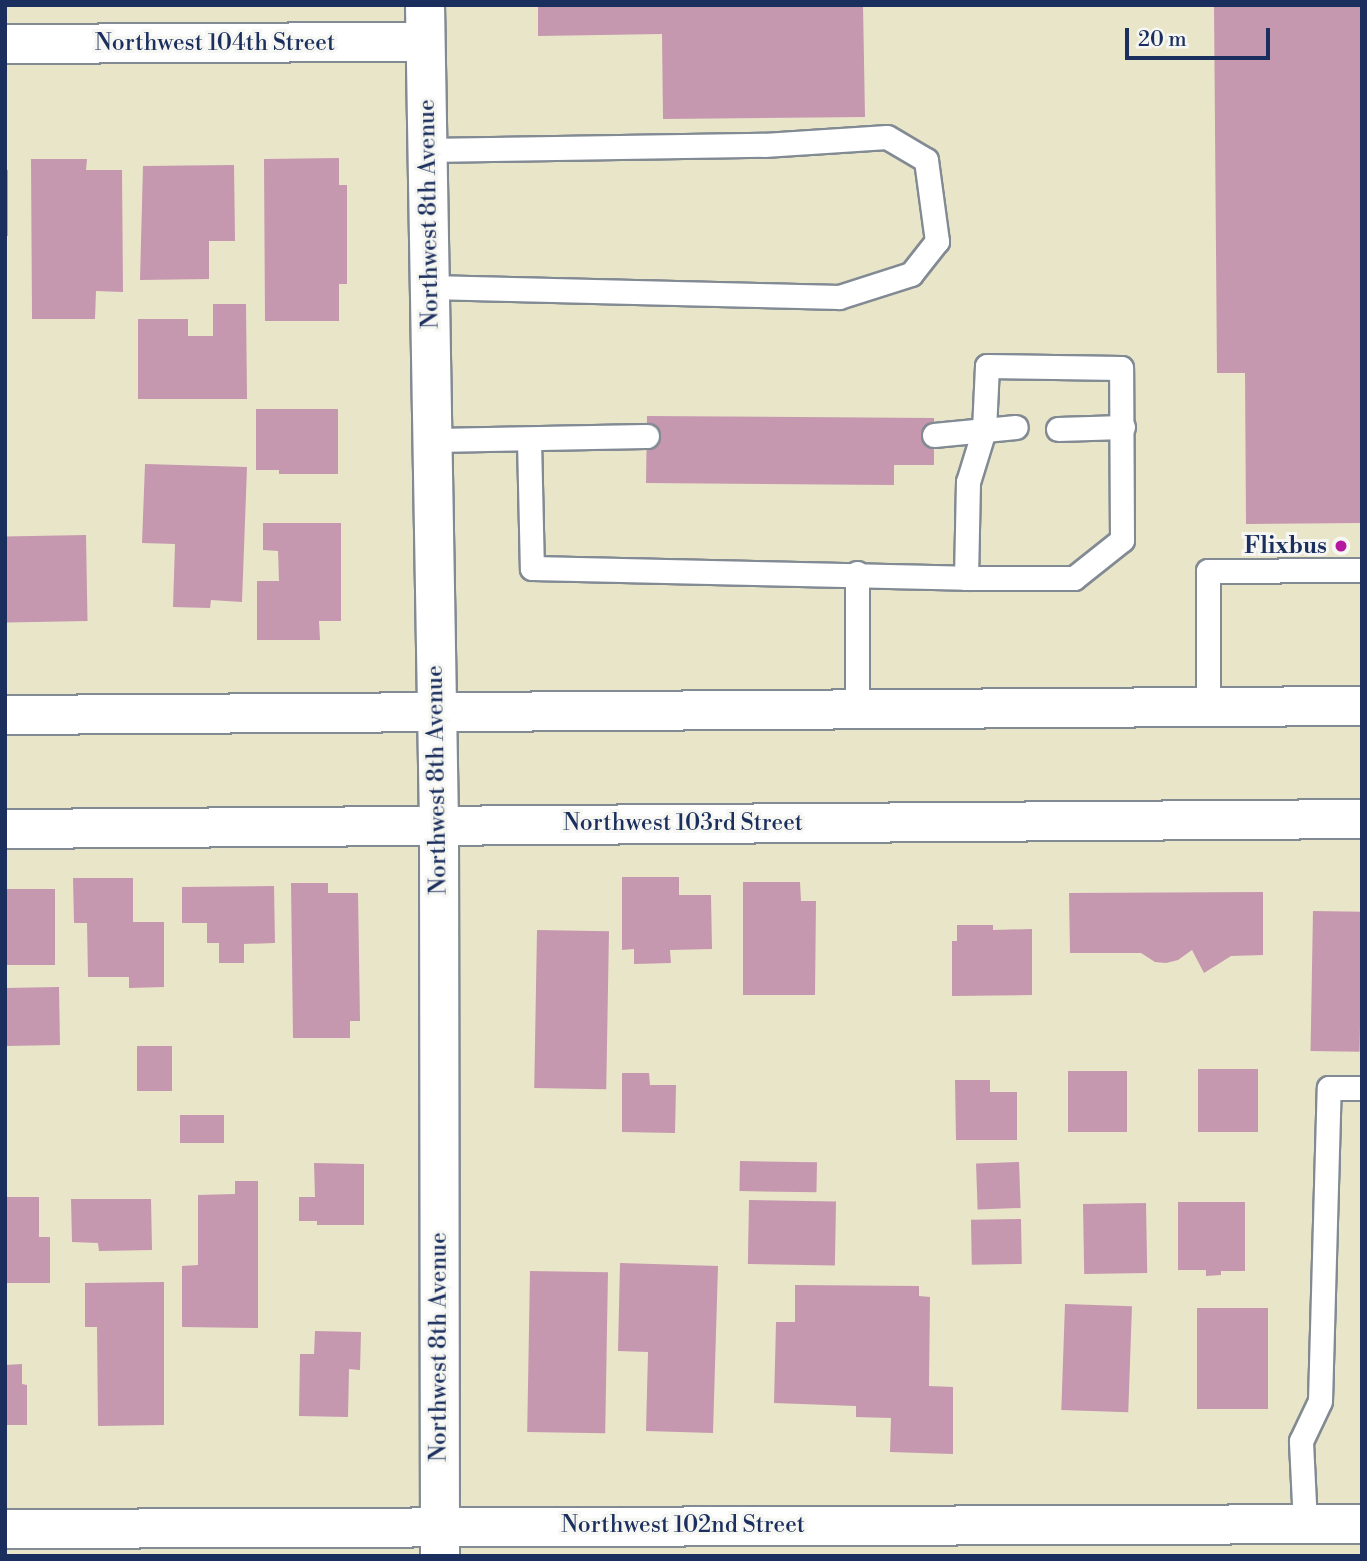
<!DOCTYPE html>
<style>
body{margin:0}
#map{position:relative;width:1367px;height:1561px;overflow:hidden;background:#e9e5c8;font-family:"Libre Bodoni",serif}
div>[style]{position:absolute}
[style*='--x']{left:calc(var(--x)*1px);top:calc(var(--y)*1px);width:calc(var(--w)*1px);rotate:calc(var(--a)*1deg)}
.building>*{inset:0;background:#c598af;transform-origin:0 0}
.roads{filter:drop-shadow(2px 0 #828a93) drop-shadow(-2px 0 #828a93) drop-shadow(0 2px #828a93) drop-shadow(0 -2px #828a93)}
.service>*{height:23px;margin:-11.5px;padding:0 11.5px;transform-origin:11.5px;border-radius:11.5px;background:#fff}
.minor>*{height:38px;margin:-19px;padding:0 19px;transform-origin:19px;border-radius:19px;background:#fff}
.primary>*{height:38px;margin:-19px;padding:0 19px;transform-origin:19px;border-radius:19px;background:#fff}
.dots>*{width:19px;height:19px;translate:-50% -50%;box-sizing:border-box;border:4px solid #f6f6f2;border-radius:50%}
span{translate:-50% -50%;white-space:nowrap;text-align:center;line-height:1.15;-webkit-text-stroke:6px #f6f6f2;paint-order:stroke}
.street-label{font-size:23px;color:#1b2f5e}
.poi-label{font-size:23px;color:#1b2f5e;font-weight:700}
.right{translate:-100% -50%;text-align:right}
.frame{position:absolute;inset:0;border:7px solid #1b2f5e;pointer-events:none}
.scale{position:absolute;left:1125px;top:28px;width:145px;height:32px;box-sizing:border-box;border:4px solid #1b2f5e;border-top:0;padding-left:9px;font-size:21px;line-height:24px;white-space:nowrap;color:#1b2f5e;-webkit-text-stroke:5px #f6f6f2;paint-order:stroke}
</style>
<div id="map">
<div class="building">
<div style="clip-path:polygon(538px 5px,863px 5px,865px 117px,663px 119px,662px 34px,538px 36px)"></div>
<div style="clip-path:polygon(1214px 5px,1362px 5px,1362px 523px,1246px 524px,1245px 373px,1217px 373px)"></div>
<div style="clip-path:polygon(339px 158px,339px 185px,347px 185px,347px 284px,339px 284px,339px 321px,265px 321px,264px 159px)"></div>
<div style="clip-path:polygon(31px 159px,87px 159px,86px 170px,122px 170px,123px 292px,96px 291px,95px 319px,32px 319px)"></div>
<div style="clip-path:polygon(234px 165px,235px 241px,209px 241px,209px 279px,140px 280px,143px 166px)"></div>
<div style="left:5px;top:170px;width:3px;height:66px"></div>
<div style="clip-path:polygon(213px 304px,246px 304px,247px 399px,138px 399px,138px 319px,188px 319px,188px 336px,213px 336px)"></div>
<div style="clip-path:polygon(256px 409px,338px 409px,338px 474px,279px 474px,279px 470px,256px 470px)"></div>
<div style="clip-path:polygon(647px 416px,934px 418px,934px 465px,894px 465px,894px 485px,646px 483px)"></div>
<div style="clip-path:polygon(145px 464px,247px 467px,242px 602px,211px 600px,210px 608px,173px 607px,175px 544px,142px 543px)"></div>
<div style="clip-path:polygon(263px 523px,341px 523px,341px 621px,319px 621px,320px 640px,257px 640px,257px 581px,279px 581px,278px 551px,263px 550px)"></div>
<div style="left:86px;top:535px;width:86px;height:81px;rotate:89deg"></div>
<div style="clip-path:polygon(622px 877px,679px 877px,679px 895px,711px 895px,712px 949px,670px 950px,671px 963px,634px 964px,634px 949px,622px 950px)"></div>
<div style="clip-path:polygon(73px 878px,133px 878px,133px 922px,164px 922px,164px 987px,129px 988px,129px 977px,88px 977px,87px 923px,74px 923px)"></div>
<div style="clip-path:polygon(743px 882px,800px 882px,801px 901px,816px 901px,815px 995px,743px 995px)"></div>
<div style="clip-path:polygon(291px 883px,328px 883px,328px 893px,358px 893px,360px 1021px,350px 1021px,350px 1038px,293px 1038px)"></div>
<div style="clip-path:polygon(274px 886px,275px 943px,244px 944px,244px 963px,219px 963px,219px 943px,207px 943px,207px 923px,182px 923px,182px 887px)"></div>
<div style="left:5px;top:889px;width:50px;height:76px"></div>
<div style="clip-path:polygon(1263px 892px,1263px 955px,1231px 956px,1204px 973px,1192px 950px,1178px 960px,1166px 963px,1155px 962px,1141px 953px,1070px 953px,1069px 893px)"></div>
<div style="left:1313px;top:911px;width:49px;height:140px;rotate:1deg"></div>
<div style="clip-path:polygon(957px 925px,993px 925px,993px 930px,1032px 929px,1032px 995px,952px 996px,952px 941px,957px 941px)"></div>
<div style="left:537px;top:930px;width:72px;height:158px;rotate:1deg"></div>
<div style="left:59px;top:987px;width:58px;height:54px;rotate:89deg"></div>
<div style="left:137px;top:1046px;width:35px;height:45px"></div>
<div style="left:1198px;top:1069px;width:60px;height:63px"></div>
<div style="left:1127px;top:1071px;width:61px;height:59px;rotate:90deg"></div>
<div style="clip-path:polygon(622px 1073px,649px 1073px,650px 1085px,676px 1085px,675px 1133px,622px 1132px)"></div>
<div style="clip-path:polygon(955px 1080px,990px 1080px,990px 1092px,1017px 1092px,1017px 1140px,956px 1140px)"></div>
<div style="left:180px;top:1115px;width:44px;height:28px"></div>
<div style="left:740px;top:1161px;width:77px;height:30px;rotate:1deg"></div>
<div style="left:1019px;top:1162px;width:46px;height:43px;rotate:88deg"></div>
<div style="clip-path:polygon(314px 1163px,364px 1164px,364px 1225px,317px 1225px,317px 1221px,299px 1221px,299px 1197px,315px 1197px)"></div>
<div style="clip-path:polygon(235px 1181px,258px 1181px,258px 1328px,182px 1327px,182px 1266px,198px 1265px,198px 1195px,235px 1194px)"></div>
<div style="clip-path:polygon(5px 1197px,39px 1197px,39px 1237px,50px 1237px,50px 1283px,5px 1283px)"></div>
<div style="clip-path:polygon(71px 1199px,151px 1199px,152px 1250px,99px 1251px,98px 1243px,72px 1242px)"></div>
<div style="left:749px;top:1200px;width:87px;height:64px;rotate:1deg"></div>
<div style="clip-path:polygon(1178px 1202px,1245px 1202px,1245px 1271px,1221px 1271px,1221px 1275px,1206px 1276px,1206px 1270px,1178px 1270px)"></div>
<div style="left:1146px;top:1203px;width:70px;height:63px;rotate:89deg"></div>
<div style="left:1021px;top:1219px;width:45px;height:50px;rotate:89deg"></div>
<div style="clip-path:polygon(620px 1263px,718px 1266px,713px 1433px,646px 1431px,648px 1352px,618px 1351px)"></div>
<div style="left:530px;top:1271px;width:78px;height:161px;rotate:1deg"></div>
<div style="clip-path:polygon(164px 1282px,164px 1425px,98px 1426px,97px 1327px,85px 1327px,85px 1283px)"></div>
<div style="clip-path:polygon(795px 1285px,919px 1286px,919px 1296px,930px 1297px,929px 1386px,953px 1387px,953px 1454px,890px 1452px,891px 1418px,856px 1417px,856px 1406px,774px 1403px,776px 1322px,795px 1322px)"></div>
<div style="left:1065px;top:1304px;width:67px;height:106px;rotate:2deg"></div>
<div style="left:1197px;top:1308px;width:71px;height:101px"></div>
<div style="clip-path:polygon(315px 1331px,361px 1332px,360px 1370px,349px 1369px,348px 1417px,299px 1416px,300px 1354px,314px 1354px)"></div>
<div style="clip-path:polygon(22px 1364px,22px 1384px,27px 1385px,27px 1425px,5px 1425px,5px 1365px)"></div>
</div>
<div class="roads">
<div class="service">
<div style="--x:427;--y:150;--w:337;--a:-0.9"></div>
<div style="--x:764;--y:145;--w:123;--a:-3.7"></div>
<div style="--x:887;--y:137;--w:45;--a:30.5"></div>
<div style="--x:926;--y:160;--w:82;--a:82.3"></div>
<div style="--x:937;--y:241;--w:42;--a:128.2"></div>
<div style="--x:911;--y:274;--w:76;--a:162.3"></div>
<div style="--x:839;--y:297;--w:409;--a:-178.6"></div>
<div style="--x:1058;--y:429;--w:65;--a:-1.8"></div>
<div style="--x:934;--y:435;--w:82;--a:-5.6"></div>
<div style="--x:433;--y:440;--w:214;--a:-1.1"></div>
<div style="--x:529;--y:440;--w:128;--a:88.7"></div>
<div style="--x:532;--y:568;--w:434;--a:1.3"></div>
<div style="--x:966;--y:578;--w:108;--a:0"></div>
<div style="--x:1074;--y:578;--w:61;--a:-38.4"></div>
<div style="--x:1122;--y:540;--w:172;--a:-90.3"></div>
<div style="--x:1121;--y:368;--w:134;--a:-179.1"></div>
<div style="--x:987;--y:366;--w:64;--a:92.7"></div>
<div style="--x:984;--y:430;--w:54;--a:107.1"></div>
<div style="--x:968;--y:482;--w:96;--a:91.2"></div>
<div style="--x:1208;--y:708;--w:137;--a:-90"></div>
<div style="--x:1208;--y:571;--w:154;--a:-0.4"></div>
<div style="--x:857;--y:711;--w:138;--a:-90"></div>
<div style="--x:1305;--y:1524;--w:83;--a:-92.8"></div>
<div style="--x:1301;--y:1441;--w:44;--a:-64.6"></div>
<div style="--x:1320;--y:1401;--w:313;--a:-88.4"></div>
<div style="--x:1329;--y:1088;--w:33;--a:0"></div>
</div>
<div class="minor">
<div style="--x:425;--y:5;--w:820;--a:89.02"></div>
<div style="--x:439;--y:825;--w:731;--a:89.92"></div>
<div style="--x:5;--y:44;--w:420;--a:-0.3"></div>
<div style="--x:5;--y:1529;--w:1357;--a:-0.21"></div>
</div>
<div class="primary">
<div style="--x:5;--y:715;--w:1357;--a:-0.38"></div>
<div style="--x:5;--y:829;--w:1357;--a:-0.42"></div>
</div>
</div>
<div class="dots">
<div style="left:1341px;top:546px;background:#b5179e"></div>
</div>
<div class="street-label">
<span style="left:215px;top:43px">Northwest 104th Street</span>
<span style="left:429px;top:214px;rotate:-91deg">Northwest 8th Avenue</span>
<span style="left:437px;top:780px;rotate:-91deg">Northwest 8th Avenue</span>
<span style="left:683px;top:823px">Northwest 103rd Street</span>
<span style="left:439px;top:1347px;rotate:-90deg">Northwest 8th Avenue</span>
<span style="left:683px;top:1525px">Northwest 102nd Street</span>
</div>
<div class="poi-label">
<span class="right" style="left:1327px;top:546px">Flixbus</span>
</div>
<div class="frame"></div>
<div class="scale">20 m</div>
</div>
